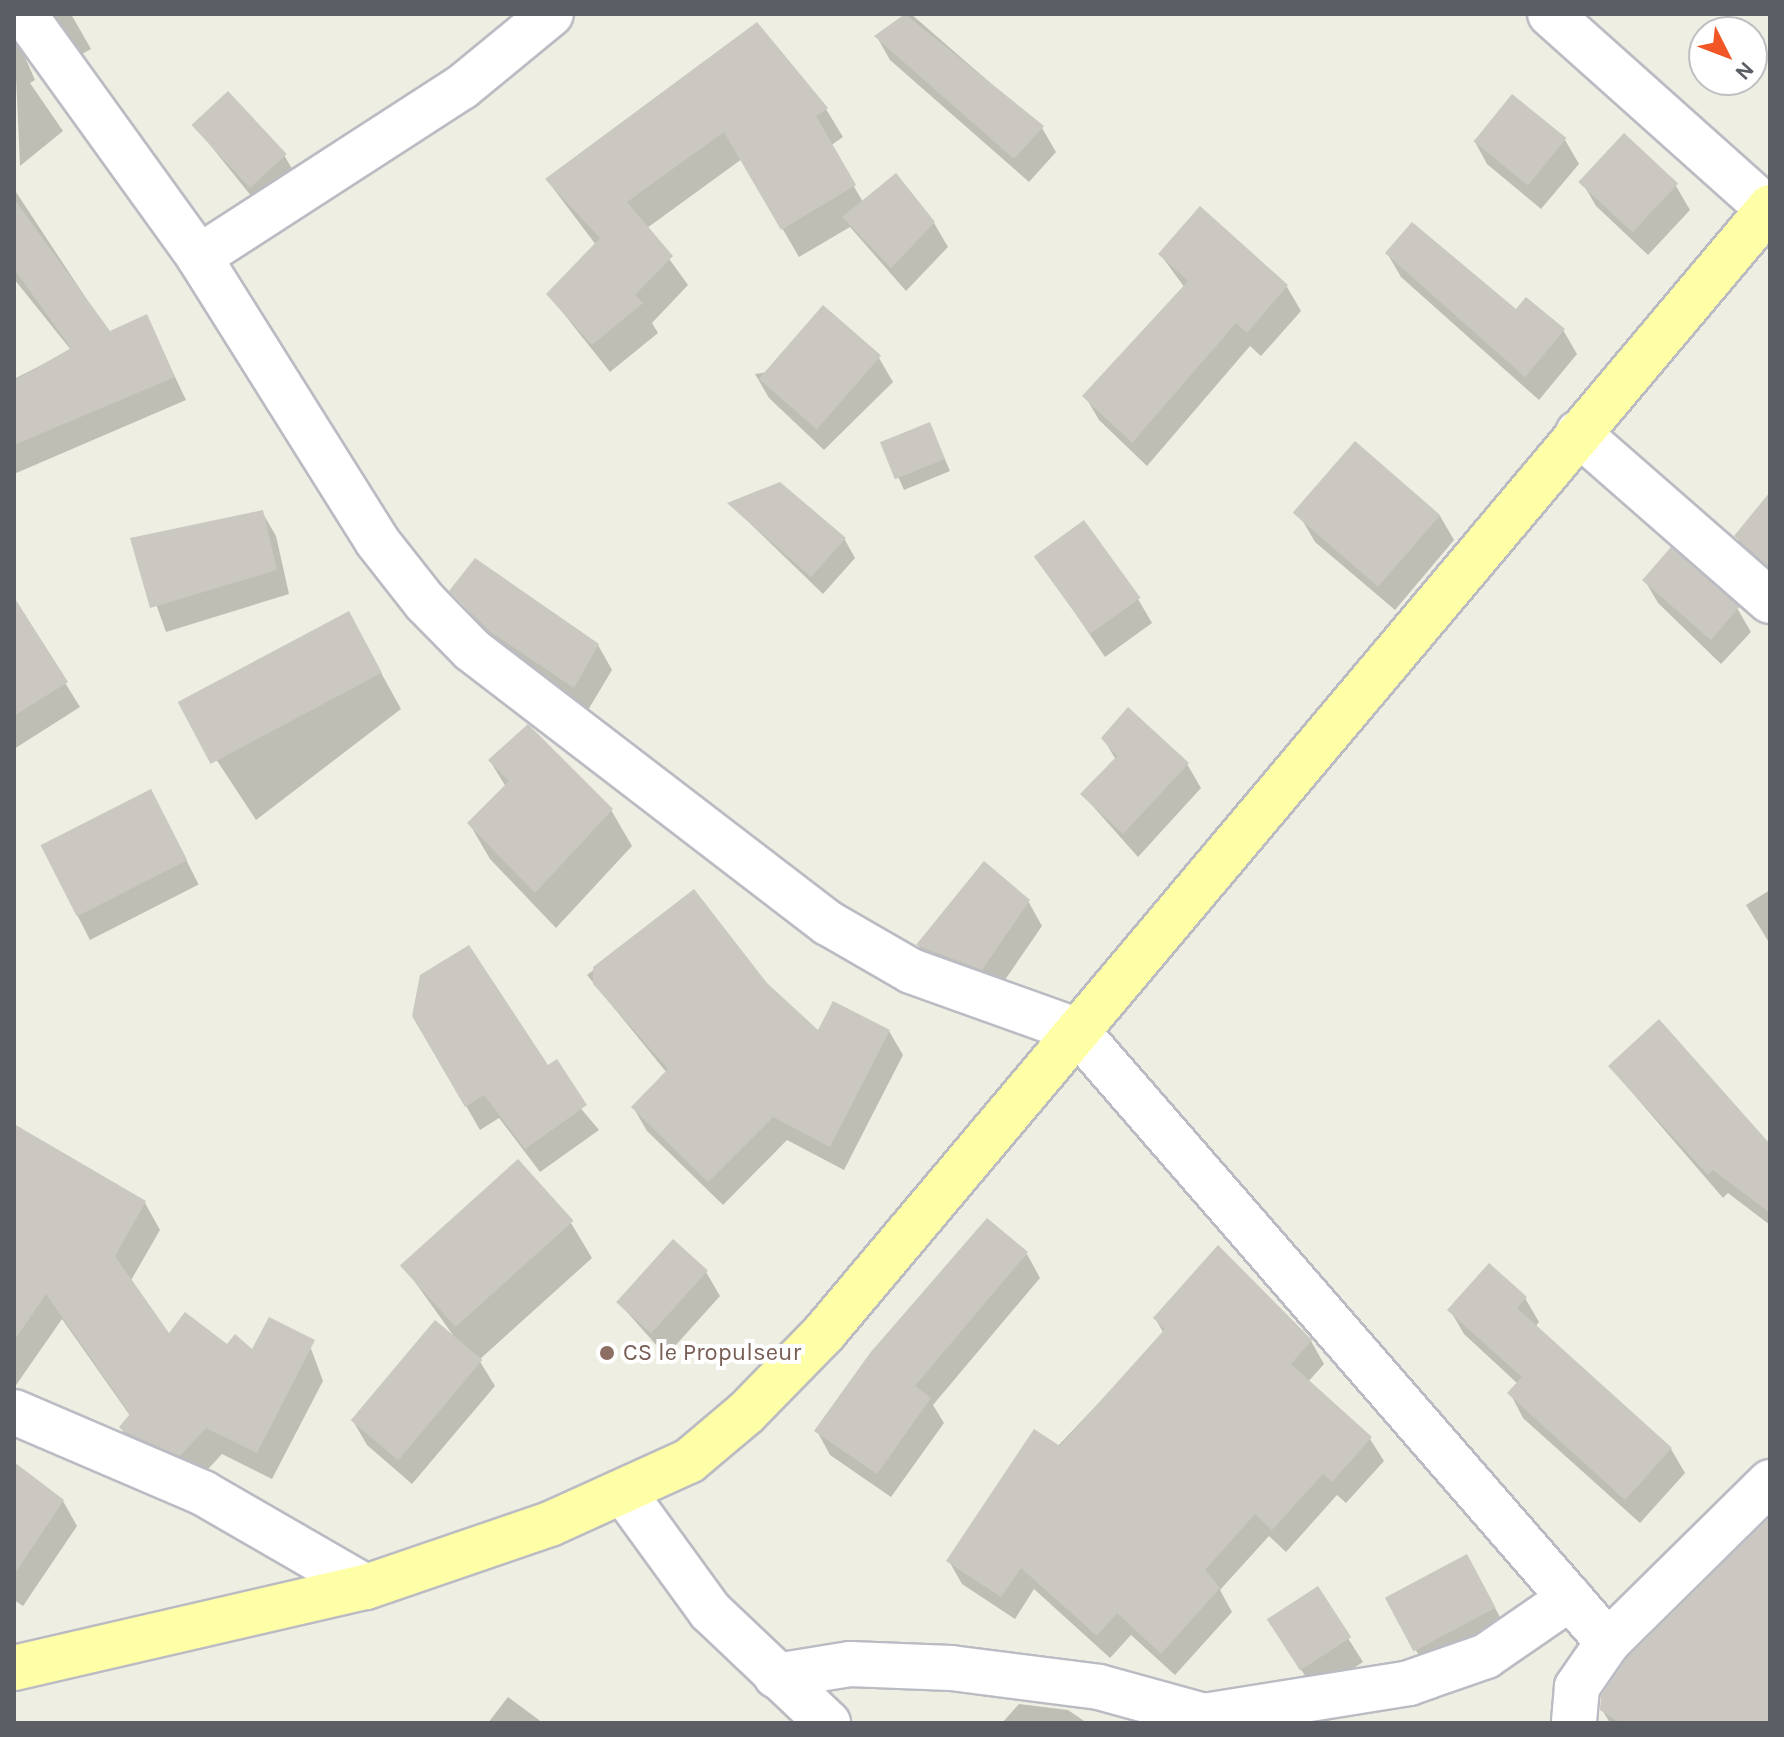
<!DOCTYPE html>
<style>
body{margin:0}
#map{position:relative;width:1784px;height:1737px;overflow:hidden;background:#efeee3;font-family:Karla,sans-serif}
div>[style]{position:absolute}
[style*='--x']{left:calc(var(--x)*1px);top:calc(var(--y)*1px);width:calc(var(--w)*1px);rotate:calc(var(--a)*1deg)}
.shadow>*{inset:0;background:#0003;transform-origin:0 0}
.building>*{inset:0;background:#cac8c0;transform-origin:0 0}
.roads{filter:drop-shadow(2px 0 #bbbcc3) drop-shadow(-2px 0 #bbbcc3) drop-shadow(0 2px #bbbcc3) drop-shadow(0 -2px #bbbcc3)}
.minor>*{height:44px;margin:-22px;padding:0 22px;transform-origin:22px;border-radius:22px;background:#fff}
.major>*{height:44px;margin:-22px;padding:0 22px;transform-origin:22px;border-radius:22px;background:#ffffa8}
.dots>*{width:22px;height:22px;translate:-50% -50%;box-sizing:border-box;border:4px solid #fff;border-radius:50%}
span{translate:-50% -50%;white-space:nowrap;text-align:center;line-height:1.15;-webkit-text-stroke:8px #fff;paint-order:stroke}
.education-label{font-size:24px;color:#785e54}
.left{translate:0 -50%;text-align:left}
.frame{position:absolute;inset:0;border:16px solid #5b5e65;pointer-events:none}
.north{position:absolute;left:1688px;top:16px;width:80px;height:80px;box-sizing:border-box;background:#fff;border:2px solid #bdbfc1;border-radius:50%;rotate:132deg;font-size:22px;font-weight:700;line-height:32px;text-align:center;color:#5b5e65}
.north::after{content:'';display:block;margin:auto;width:28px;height:36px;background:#f25626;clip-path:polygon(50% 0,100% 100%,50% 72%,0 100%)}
</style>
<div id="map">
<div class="shadow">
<div style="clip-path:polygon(49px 14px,71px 14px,91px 49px,82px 54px)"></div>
<div style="clip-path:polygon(911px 14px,1042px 128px,1056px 152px,1029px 182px,890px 60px,877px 37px)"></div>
<div style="clip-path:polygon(756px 25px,826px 109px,843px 137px,830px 146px,863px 202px,934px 223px,948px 247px,906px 291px,850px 227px,799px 257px,742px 159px,647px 228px,688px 285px,652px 323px,658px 333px,610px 372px,548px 294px,599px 249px,547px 180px)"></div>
<div style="clip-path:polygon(14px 32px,35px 80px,30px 83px,63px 131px,20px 166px)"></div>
<div style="clip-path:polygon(194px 125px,284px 155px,298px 179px,264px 212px)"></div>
<div style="clip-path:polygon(1474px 140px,1565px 140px,1579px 164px,1541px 209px,1487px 164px)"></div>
<div style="clip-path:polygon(1582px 182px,1676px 186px,1690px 210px,1648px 255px,1596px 206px)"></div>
<div style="clip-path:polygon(14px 189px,109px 333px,146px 316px,186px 400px,14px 474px,14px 379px,71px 350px,14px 279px)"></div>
<div style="clip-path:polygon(1200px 209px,1287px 287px,1301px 311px,1261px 356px,1250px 346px,1147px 466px,1099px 420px,1085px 396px,1185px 288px,1160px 254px)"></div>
<div style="clip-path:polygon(1387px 253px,1563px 330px,1577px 354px,1539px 400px,1401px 277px)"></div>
<div style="clip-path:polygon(879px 358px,893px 382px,824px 450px,769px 398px,755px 374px)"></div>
<div style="clip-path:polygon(935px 436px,950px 471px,904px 490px,883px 443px)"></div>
<div style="clip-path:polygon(780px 484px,845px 540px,855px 558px,823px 594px,730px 504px)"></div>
<div style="clip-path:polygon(262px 512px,276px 536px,289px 594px,166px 632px,133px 540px)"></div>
<div style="clip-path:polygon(1440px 516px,1454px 540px,1395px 610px,1315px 542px,1301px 518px)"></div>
<div style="clip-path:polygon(1736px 536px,1770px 537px,1770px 572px,1743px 548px)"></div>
<div style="clip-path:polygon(1037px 557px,1138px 599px,1152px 623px,1105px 657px)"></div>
<div style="clip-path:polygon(1644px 579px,1737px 608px,1751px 632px,1721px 664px,1658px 603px)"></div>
<div style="clip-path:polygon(452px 591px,598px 645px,612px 670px,588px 710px,505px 655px)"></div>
<div style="clip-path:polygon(14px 600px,80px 707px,14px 749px)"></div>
<div style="clip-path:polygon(368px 649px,401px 709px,256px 820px,195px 727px)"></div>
<div style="clip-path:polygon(1103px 738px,1187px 764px,1201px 788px,1138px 857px,1082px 794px,1116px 760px)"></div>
<div style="clip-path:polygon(490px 761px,611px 810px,632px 846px,556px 928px,490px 859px,469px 823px,506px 787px)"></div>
<div style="left:151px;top:791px;width:105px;height:122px;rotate:63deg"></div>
<div style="clip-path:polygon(1770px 890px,1770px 944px,1746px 905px)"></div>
<div style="clip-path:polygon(694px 892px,765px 985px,818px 1034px,889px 1031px,903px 1055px,844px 1170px,787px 1140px,723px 1205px,647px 1131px,633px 1107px,667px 1073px,587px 975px)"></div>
<div style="clip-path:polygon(1028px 901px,1042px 926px,996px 993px,932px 969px,918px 945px)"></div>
<div style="clip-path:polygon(414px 1016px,547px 1068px,599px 1130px,540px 1172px,499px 1118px,480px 1130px)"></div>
<div style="clip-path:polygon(1610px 1067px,1770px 1147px,1770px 1225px,1728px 1193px,1723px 1198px)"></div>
<div style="clip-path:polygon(14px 1126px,145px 1203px,160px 1230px,130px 1282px,169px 1337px,253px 1353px,307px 1338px,323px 1381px,272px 1479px,222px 1454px,196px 1482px,136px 1454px,121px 1428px,131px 1417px,62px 1319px,14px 1388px)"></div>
<div style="clip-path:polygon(571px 1223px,592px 1258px,479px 1360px,495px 1386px,412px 1484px,367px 1445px,353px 1421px,453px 1335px,402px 1264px)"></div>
<div style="clip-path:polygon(1027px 1254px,1040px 1278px,933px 1405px,944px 1423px,891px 1497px,830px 1455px,817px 1431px)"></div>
<div style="clip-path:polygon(706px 1272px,720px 1296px,666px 1356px,618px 1302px)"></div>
<div style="clip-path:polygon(1525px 1298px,1539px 1322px,1535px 1327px,1671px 1449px,1685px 1473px,1640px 1523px,1523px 1418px,1510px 1393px,1518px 1384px,1464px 1334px,1450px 1310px)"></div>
<div style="clip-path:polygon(1155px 1318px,1311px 1341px,1324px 1364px,1308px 1382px,1370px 1439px,1384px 1461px,1346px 1503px,1337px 1495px,1286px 1552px,1269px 1536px,1220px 1590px,1232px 1612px,1175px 1675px,1131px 1635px,1110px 1658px,1034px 1589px,1015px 1619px,962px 1584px,949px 1561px,1164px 1334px)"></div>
<div style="clip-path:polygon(14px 1463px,63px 1501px,77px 1526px,23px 1606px,14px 1600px)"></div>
<div style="clip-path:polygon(1770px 1535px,1770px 1723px,1610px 1723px,1602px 1710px)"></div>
<div style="clip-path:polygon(1480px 1580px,1508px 1632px,1429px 1674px,1388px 1599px)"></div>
<div style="clip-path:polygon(1317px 1589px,1363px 1662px,1316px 1693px,1276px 1630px)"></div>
<div style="clip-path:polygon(508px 1697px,539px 1720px,541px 1723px,488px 1723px)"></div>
<div style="clip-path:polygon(1019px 1704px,1068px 1710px,1087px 1723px,1002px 1723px)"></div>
</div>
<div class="building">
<div style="clip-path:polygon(905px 14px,1044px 126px,1014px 159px,874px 36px)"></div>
<div style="clip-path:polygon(757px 22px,828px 108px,816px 116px,856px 185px,781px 230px,724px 132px,627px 202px,673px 256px,635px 295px,643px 303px,592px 345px,546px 294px,600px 238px,545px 179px)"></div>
<div style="left:228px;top:91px;width:86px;height:50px;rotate:47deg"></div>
<div style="left:1512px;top:94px;width:70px;height:61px;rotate:39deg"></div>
<div style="left:1624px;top:133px;width:74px;height:67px;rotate:43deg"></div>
<div style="clip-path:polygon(896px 173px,935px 222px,891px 268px,842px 217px)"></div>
<div style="clip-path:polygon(14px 199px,110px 331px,147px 314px,175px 377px,14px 445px,14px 381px,71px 348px,14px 269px)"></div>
<div style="clip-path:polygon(1200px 206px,1288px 285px,1247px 333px,1236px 323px,1132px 443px,1082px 396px,1188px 281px,1158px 254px)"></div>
<div style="clip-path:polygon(1412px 222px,1516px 309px,1526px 297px,1565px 329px,1525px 377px,1385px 253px)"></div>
<div style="left:823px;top:305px;width:77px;height:98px;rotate:41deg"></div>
<div style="left:930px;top:422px;width:40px;height:54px;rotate:68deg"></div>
<div style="left:1355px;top:441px;width:113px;height:95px;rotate:41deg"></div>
<div style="clip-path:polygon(780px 482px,846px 538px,811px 577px,727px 503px)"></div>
<div style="clip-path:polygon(1770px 492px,1770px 568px,1734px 536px)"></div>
<div style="clip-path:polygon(263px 510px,277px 570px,150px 608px,130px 538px)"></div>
<div style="left:1084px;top:520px;width:96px;height:62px;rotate:54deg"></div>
<div style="left:1671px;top:547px;width:91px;height:44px;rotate:41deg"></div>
<div style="clip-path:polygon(475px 558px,599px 644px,574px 688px,489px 631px,449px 591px)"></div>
<div style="clip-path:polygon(14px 597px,68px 682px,14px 716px)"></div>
<div style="left:349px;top:611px;width:70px;height:194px;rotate:62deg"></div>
<div style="clip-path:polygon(1128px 707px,1189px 763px,1123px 834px,1080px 794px,1117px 756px,1101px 738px)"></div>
<div style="clip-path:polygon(528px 724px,613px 809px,535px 893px,467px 823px,509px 781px,488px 760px)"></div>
<div style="left:151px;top:789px;width:80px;height:124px;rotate:63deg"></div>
<div style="clip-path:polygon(984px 861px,1030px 900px,982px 970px,916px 945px)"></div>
<div style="clip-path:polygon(694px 889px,767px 983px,818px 1030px,833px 1001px,890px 1030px,830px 1147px,773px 1117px,708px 1182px,631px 1107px,668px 1069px,593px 984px,593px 967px)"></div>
<div style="clip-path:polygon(469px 945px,548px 1065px,557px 1059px,587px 1105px,525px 1149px,484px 1095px,465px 1107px,412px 1016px,420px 975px)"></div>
<div style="clip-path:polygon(1659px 1019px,1770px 1144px,1770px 1213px,1713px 1170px,1708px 1175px,1608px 1066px)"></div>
<div style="clip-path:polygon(14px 1124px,146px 1201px,115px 1256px,169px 1333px,185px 1312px,227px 1344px,235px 1334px,252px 1349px,269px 1317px,315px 1340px,257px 1453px,206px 1428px,180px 1456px,123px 1431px,119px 1427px,130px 1414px,46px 1294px,14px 1341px)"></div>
<div style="left:518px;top:1159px;width:83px;height:159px;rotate:48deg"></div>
<div style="clip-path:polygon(987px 1218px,1028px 1252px,915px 1386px,931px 1398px,877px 1474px,814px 1431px,870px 1353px)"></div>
<div style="left:673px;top:1239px;width:47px;height:85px;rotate:42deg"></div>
<div style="clip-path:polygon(1218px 1245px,1312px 1340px,1291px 1364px,1372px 1437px,1332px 1482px,1323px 1474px,1272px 1530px,1255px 1514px,1205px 1570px,1220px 1588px,1161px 1654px,1117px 1613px,1097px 1636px,1021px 1568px,1001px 1597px,946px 1561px,1034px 1429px,1060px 1446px,1165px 1329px,1153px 1318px)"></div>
<div style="clip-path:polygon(1489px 1263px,1527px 1297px,1517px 1308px,1672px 1448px,1625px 1500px,1507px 1393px,1522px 1377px,1447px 1310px)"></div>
<div style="left:435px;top:1320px;width:62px;height:131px;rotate:40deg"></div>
<div style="clip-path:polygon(14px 1462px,64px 1500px,14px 1575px)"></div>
<div style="clip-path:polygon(1770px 1517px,1770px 1723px,1620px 1723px,1600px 1710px,1601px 1696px,1627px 1658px)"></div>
<div style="left:1467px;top:1554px;width:61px;height:93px;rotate:62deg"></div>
<div style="left:1318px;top:1586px;width:61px;height:61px;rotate:57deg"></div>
</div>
<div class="roads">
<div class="minor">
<div style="--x:24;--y:14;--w:299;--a:54.2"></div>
<div style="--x:199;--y:257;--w:335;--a:57.9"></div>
<div style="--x:377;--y:541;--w:78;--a:51.8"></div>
<div style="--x:425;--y:602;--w:67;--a:45.6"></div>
<div style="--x:472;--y:650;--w:449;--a:37.5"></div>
<div style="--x:828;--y:923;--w:96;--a:30"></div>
<div style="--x:911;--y:971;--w:175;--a:19.7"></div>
<div style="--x:1076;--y:1030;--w:811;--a:49"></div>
<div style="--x:1608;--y:1642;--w:55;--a:124.6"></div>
<div style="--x:1577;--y:1687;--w:36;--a:95"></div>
<div style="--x:1550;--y:14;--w:292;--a:41.8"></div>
<div style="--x:199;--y:257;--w:313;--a:-32.9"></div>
<div style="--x:462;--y:87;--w:115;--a:-39.4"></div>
<div style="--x:1578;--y:433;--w:255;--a:41.2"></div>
<div style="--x:14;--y:1412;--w:206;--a:23.2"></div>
<div style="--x:203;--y:1493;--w:188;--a:30"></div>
<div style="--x:625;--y:1494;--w:145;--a:54"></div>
<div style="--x:710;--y:1611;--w:163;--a:43.5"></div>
<div style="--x:1608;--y:1642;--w:228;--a:-44.6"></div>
<div style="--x:776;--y:1676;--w:75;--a:-9.2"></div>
<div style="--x:850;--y:1664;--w:101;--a:2.3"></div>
<div style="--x:951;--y:1668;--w:149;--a:7.3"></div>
<div style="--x:1099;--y:1687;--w:109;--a:15.4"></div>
<div style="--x:1204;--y:1716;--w:208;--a:-9.1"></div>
<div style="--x:1409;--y:1683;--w:82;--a:-19.3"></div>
<div style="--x:1486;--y:1656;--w:102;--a:-34.6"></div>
</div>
<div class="major">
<div style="--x:14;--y:1668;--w:361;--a:-13"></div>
<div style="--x:366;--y:1587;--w:194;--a:-18.9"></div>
<div style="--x:550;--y:1524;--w:153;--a:-24.4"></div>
<div style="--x:689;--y:1461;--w:75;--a:-40.1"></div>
<div style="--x:746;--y:1413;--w:112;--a:-45.7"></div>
<div style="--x:824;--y:1333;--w:1471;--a:-49.96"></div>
</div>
</div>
<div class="dots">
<div style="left:607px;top:1353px;background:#8d6e63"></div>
</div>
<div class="education-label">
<span class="left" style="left:623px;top:1353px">CS le Propulseur</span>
</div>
<div class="frame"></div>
<div class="north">N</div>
</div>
